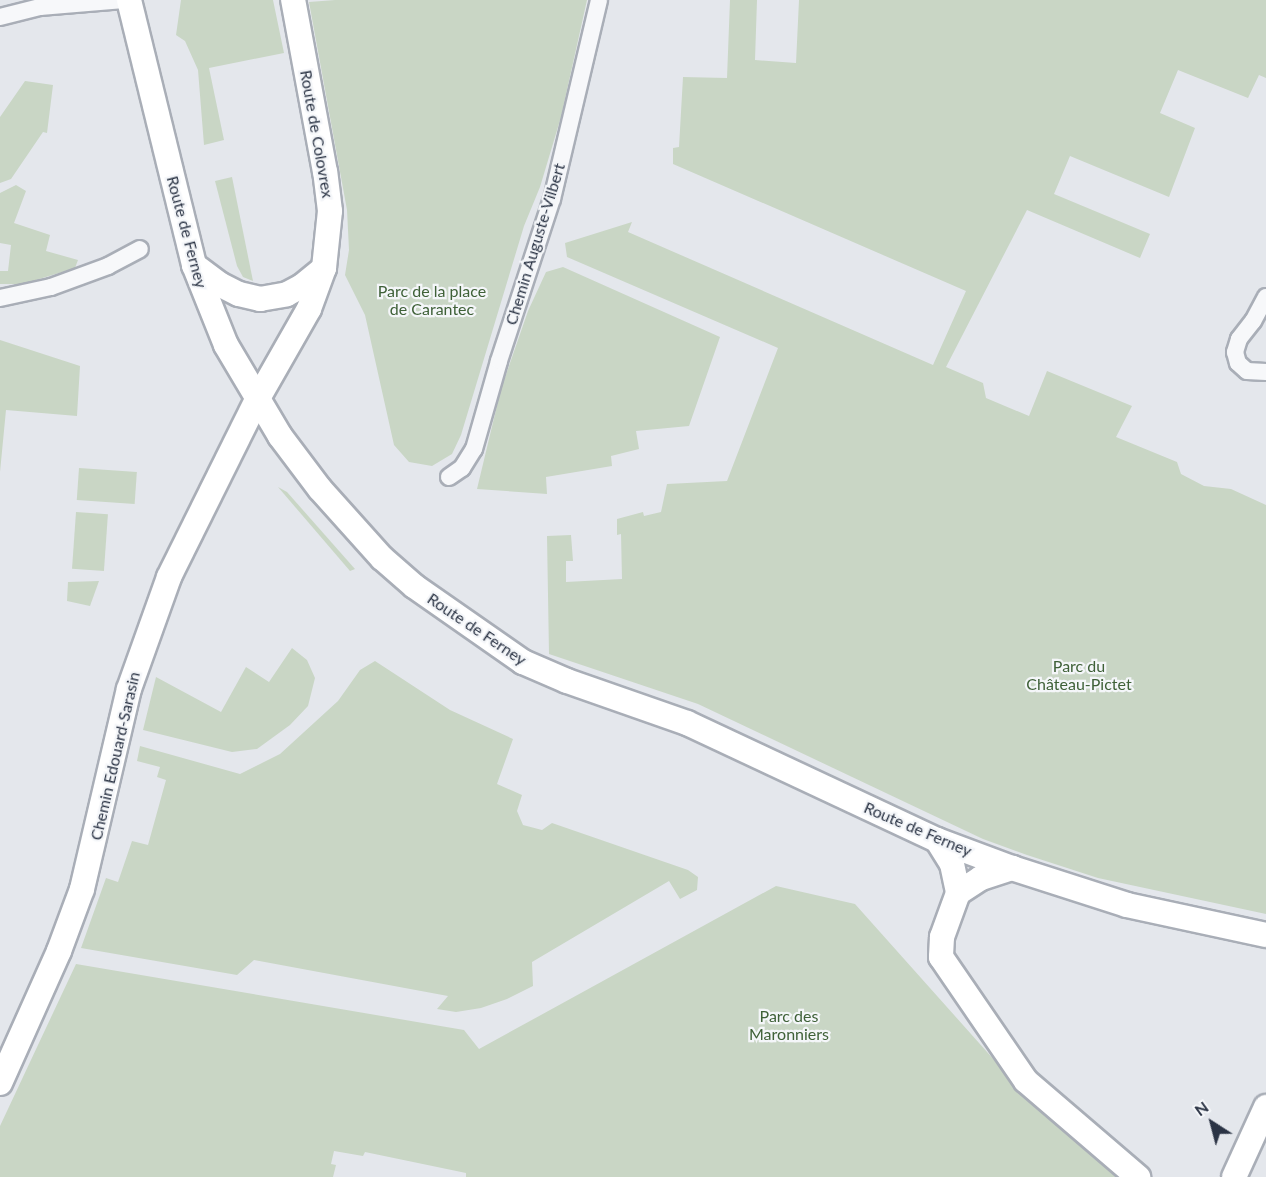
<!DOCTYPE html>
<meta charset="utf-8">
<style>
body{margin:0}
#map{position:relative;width:1266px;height:1177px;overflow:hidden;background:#e4e7ec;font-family:Lato,sans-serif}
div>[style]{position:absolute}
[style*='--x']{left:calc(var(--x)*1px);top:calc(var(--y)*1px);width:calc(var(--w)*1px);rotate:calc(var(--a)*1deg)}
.green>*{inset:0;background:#c9d6c5;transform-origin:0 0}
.roads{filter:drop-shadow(2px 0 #a9aeb7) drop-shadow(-2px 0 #a9aeb7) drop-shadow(0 2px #a9aeb7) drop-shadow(0 -2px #a9aeb7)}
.street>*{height:16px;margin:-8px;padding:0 8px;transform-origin:8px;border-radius:8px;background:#f7f8fa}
.secondary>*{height:24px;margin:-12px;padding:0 12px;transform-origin:12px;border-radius:12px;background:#fff}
span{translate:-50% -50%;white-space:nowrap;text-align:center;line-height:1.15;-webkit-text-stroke:4.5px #f4f6f9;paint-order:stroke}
.street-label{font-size:16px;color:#2b3445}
.park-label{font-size:16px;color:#3f6138}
.north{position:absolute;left:1182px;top:1093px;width:60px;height:60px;-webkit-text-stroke:4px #f4f6f9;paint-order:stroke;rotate:324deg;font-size:16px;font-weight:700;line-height:24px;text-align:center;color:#2b3445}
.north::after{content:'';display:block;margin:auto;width:21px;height:27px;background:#2b3445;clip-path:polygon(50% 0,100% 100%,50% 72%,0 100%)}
</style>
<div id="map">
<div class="green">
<div style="clip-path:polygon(181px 0,273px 0,284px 53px,209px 68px,224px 140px,204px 145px,198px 70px,185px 41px,176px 35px)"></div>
<div style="clip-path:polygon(335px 0,587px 0,561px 117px,540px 187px,524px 226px,461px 435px,452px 454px,432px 466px,409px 462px,394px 445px,365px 315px,345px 275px,349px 250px,347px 210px,309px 2px)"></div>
<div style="clip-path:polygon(730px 0,757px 0,755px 60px,796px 63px,799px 0,1266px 0,1266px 78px,1259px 75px,1248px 98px,1178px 70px,1160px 113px,1195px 128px,1169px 197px,1070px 156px,1054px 194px,1150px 234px,1140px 258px,1027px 210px,946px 367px,983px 383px,986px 398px,1029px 416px,1047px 371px,1132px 406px,1116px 437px,1177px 462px,1181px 474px,1204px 486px,1231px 489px,1266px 505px,1266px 914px,1098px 878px,1027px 855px,983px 839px,698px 704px,549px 654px,547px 536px,571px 535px,573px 561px,566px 561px,566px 582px,622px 579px,621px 534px,617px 535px,617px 519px,643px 512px,644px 516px,661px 512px,667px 484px,727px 481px,778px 348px,567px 257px,565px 243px,632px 222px,628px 232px,933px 365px,966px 291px,673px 164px,673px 148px,679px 147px,683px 77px,727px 78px)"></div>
<div style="clip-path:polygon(25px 81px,53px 85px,47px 133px,43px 132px,11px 179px,0 183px,0 117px)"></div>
<div style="clip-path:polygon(232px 177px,253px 281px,243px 277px,237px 266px,215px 181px)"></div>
<div style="clip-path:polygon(16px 185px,26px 191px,14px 223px,50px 235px,46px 251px,78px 260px,75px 268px,23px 284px,0 284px,0 271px,8px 271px,11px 245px,0 243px,0 193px)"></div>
<div style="clip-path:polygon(563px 267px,720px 337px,689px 426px,636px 431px,639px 449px,611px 456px,612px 466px,546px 477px,547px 494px,477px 489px,501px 389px,528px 311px,546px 272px)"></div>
<div style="clip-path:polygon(0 340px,80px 366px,77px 416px,6px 410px,0 472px)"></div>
<div style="left:79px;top:468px;width:58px;height:32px;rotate:4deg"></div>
<div style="clip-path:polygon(278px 487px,287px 492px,355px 569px,350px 571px)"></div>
<div style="left:76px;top:512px;width:32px;height:57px;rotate:4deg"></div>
<div style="clip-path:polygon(99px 581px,90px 606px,67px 601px,68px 582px)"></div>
<div style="clip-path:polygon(292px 648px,307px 660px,315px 678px,308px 706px,290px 725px,257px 749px,232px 752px,143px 730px,156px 677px,221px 712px,246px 667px,269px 682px)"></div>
<div style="clip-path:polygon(375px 661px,450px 710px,513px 739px,497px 784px,522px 795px,517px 811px,523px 825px,542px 830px,552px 823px,688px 870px,698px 877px,697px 890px,680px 899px,669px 881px,532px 962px,533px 986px,507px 999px,481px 1008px,456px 1012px,437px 1009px,448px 996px,254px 960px,237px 975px,81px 948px,106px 878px,118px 882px,132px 841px,148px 845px,166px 780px,157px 777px,160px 767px,137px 761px,140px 746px,240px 774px,280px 754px,338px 701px,360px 670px)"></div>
<div style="clip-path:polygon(776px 886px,855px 904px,1021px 1090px,1122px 1177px,466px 1177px,466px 1173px,365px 1152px,363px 1156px,334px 1151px,331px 1164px,336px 1165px,333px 1177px,0 1177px,0 1126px,76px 964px,464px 1030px,479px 1049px)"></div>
</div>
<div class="roads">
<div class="street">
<div style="--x:0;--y:17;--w:41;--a:-14"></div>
<div style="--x:40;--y:7;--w:84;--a:-4.8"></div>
<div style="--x:1266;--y:297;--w:27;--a:118"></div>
<div style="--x:1253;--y:321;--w:23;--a:128"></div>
<div style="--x:1239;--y:339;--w:14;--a:107"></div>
<div style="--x:1235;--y:352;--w:11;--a:75"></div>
<div style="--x:1238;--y:363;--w:12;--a:42"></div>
<div style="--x:1247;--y:371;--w:19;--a:3"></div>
<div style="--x:0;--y:298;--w:52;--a:-12.2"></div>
<div style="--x:51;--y:287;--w:61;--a:-20.2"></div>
<div style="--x:108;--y:266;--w:36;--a:-28"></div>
<div style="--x:449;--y:477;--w:16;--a:-35"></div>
<div style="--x:462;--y:468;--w:22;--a:-58"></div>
<div style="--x:474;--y:449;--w:91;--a:-74.1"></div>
<div style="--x:499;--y:361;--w:170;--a:-71.9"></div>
<div style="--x:552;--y:199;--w:204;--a:-76.7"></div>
</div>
<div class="secondary">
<div style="--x:129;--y:0;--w:273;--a:76.2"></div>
<div style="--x:194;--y:265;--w:86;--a:68.2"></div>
<div style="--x:226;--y:345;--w:106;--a:59.3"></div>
<div style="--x:280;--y:436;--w:66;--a:53"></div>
<div style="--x:320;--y:489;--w:93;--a:48.1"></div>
<div style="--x:382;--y:558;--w:43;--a:41.2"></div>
<div style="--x:414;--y:586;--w:133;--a:34.9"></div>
<div style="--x:523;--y:662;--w:48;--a:23.4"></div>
<div style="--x:567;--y:681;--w:127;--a:19.3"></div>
<div style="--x:687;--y:723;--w:276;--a:25.1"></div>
<div style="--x:937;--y:840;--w:80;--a:20.5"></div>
<div style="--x:1012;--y:868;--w:121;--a:17.8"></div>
<div style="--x:1127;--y:905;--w:142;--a:12.2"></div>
<div style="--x:194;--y:265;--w:31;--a:37"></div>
<div style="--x:219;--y:284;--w:22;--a:27"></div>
<div style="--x:239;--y:294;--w:22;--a:13"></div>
<div style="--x:260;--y:299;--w:27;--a:-10"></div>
<div style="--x:287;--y:294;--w:17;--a:-28"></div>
<div style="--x:302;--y:286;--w:28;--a:-39"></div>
<div style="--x:937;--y:840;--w:28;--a:58"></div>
<div style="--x:952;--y:864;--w:30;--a:78"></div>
<div style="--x:958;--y:893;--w:47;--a:110"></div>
<div style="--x:942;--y:937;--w:20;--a:93"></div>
<div style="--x:941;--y:957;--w:150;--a:55.6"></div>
<div style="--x:1026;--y:1081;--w:148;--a:40.6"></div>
<div style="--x:958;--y:893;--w:27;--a:-33"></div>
<div style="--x:981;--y:878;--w:33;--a:-18"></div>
<div style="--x:0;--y:1083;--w:145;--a:-65.9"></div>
<div style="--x:59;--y:951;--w:66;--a:-69.6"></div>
<div style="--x:82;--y:889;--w:205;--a:-76.8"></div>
<div style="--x:129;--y:689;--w:119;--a:-70.3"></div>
<div style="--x:169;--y:577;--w:198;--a:-63.6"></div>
<div style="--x:257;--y:400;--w:105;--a:-60.3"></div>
<div style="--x:309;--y:309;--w:44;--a:-69.9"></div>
<div style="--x:324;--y:268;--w:57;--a:-84"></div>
<div style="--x:330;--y:211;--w:39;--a:-97"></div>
<div style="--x:325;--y:172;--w:175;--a:-100.5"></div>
<div style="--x:1234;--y:1177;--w:77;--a:-65.4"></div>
</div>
</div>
<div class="street-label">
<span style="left:317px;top:134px;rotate:80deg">Route de Colovrex</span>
<span style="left:187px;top:232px;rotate:75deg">Route de Ferney</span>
<span style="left:535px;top:244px;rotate:-73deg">Chemin Auguste-Vilbert</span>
<span style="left:477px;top:629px;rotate:34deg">Route de Ferney</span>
<span style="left:115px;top:756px;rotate:-77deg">Chemin Edouard-Sarasin</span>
<span style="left:918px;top:829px;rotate:23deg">Route de Ferney</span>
</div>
<div class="park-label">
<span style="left:432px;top:300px">Parc de la place<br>de Carantec</span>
<span style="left:1079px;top:675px">Parc du<br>Château-Pictet</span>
<span style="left:789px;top:1025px">Parc des<br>Maronniers</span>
</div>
<div class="north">N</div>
</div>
